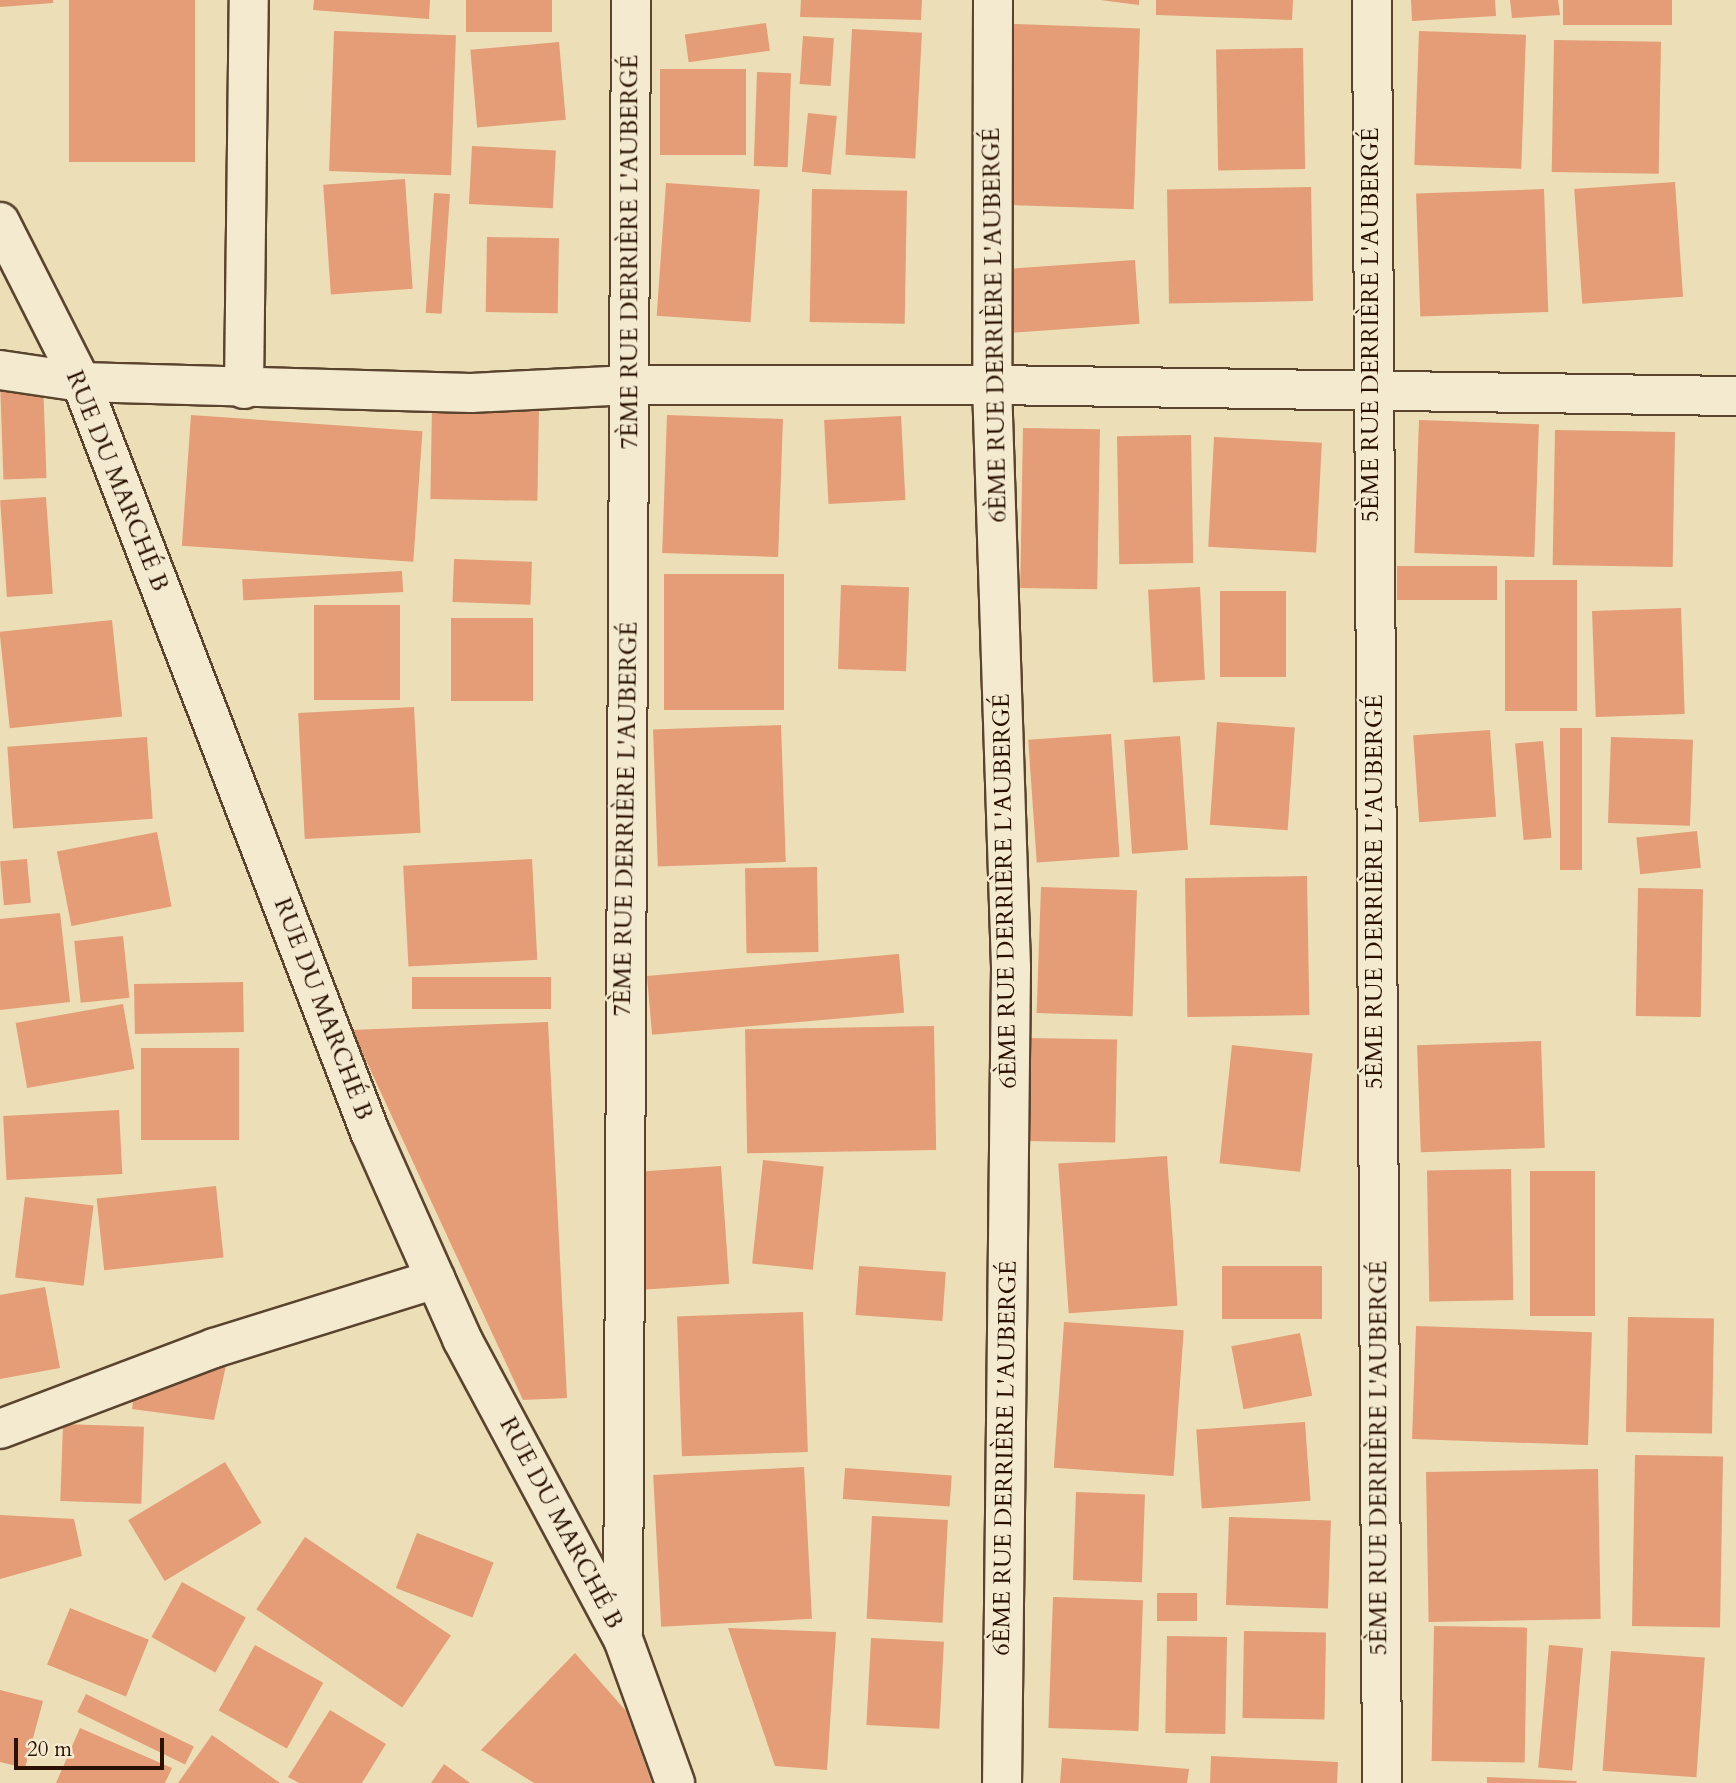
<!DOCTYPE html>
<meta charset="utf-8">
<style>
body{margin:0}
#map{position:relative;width:1736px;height:1783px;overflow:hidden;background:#ecdeb6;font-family:Cardo,serif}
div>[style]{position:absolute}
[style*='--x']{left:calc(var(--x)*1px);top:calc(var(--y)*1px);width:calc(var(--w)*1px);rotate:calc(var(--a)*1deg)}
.building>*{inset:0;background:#e49d76;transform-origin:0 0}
.roads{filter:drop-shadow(2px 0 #5a442e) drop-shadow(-2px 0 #5a442e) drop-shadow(0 2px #5a442e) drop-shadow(0 -2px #5a442e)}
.minor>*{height:38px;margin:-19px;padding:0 19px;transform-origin:19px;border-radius:19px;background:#f3ead0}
span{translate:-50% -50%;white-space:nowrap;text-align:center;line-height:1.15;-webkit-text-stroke:5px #f3ead0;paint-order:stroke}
.street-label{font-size:24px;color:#2a1100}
.scale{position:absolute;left:14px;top:1738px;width:150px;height:32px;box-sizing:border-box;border:4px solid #2a1100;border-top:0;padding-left:9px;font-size:21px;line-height:24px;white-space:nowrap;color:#2a1100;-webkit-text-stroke:5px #f3ead0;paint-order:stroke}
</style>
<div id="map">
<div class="building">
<div style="clip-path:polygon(0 0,53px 0,53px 3px,0 7px)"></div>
<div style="left:69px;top:0;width:126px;height:162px"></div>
<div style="clip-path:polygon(314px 0,430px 0,429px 19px,313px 10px)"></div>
<div style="left:466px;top:0;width:86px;height:32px"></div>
<div style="clip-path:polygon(801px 0,922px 0,921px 20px,800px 17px)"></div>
<div style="clip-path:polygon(1100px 0,1139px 0,1139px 5px)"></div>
<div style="clip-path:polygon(1156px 0,1293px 0,1292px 20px,1156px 15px)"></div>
<div style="clip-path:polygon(1411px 0,1495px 0,1496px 16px,1412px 21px)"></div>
<div style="clip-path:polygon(1510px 0,1558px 0,1560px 15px,1512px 18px)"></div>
<div style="left:1563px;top:0;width:109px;height:25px"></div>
<div style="left:766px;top:23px;width:28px;height:82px;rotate:82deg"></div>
<div style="left:1013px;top:24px;width:127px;height:181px;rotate:2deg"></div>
<div style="left:852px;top:29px;width:70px;height:126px;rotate:3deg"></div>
<div style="left:334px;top:31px;width:122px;height:140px;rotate:2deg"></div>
<div style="left:1419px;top:31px;width:107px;height:134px;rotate:2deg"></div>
<div style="left:803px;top:36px;width:31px;height:48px;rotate:4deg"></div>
<div style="left:1554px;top:40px;width:107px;height:132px;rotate:1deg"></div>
<div style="left:559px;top:42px;width:78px;height:89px;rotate:85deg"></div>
<div style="left:1303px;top:48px;width:121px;height:87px;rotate:89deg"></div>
<div style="left:660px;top:69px;width:86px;height:86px"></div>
<div style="left:757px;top:72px;width:34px;height:94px;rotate:2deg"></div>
<div style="left:808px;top:113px;width:29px;height:59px;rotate:6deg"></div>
<div style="left:472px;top:146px;width:84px;height:58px;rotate:3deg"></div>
<div style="left:405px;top:179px;width:110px;height:82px;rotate:86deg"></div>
<div style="left:1675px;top:182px;width:115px;height:101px;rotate:86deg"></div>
<div style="left:666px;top:183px;width:94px;height:133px;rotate:4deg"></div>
<div style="left:1311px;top:187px;width:114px;height:144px;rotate:89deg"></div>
<div style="left:812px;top:189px;width:95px;height:133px;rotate:1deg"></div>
<div style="left:1544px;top:189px;width:123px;height:128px;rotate:88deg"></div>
<div style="left:434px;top:193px;width:16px;height:120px;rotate:4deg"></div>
<div style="left:487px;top:237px;width:72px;height:75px;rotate:1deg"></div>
<div style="left:1135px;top:260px;width:64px;height:128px;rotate:86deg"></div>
<div style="left:43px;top:379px;width:99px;height:43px;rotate:88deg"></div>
<div style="left:432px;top:406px;width:107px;height:93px;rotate:1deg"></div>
<div style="left:191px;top:415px;width:232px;height:131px;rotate:4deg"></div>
<div style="left:667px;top:415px;width:116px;height:138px;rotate:2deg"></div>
<div style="left:901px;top:416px;width:84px;height:77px;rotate:87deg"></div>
<div style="left:1419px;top:420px;width:120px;height:133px;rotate:2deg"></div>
<div style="left:1023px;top:428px;width:77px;height:160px;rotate:1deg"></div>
<div style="left:1555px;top:430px;width:120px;height:135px;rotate:1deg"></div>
<div style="left:1191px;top:435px;width:128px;height:74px;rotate:89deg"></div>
<div style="left:1214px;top:437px;width:108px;height:110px;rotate:3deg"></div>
<div style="left:46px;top:497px;width:97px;height:46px;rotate:86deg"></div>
<div style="left:454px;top:559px;width:78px;height:43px;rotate:2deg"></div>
<div style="left:1397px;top:566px;width:100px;height:34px"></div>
<div style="left:402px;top:571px;width:21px;height:160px;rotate:87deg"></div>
<div style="left:664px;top:574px;width:120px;height:136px"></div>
<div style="left:1505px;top:580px;width:72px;height:131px"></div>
<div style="left:841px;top:585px;width:68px;height:84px;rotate:2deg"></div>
<div style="left:1200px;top:587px;width:93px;height:52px;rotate:87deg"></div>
<div style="left:1220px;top:591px;width:66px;height:86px"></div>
<div style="left:314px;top:605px;width:86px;height:95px"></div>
<div style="left:1681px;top:608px;width:106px;height:89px;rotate:88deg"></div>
<div style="left:451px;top:618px;width:82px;height:83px"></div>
<div style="left:112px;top:620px;width:97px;height:113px;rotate:84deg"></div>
<div style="left:414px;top:707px;width:126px;height:116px;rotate:87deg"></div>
<div style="left:1217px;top:722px;width:78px;height:103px;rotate:4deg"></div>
<div style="left:781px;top:725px;width:137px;height:128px;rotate:88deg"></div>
<div style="left:1560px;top:728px;width:22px;height:142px"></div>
<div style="left:1490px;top:730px;width:87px;height:77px;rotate:86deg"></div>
<div style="left:1111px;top:734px;width:123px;height:83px;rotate:86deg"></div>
<div style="left:1180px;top:736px;width:114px;height:56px;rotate:86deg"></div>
<div style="left:147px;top:737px;width:82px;height:140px;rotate:86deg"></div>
<div style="left:1611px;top:737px;width:82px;height:86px;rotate:2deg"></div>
<div style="left:1543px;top:741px;width:97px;height:28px;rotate:85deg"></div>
<div style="left:1697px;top:831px;width:37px;height:61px;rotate:84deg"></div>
<div style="left:157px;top:832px;width:76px;height:102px;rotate:79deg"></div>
<div style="left:27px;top:859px;width:44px;height:27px;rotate:85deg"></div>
<div style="left:532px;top:859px;width:101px;height:129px;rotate:87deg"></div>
<div style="left:817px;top:867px;width:85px;height:72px;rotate:89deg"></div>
<div style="left:1307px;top:876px;width:139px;height:122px;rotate:89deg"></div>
<div style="left:1041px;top:887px;width:96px;height:126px;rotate:2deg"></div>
<div style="left:1638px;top:888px;width:65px;height:128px;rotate:1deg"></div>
<div style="clip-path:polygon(60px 913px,70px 1002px,0 1010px,0 919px)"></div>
<div style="left:123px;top:936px;width:62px;height:49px;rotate:84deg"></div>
<div style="left:899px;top:954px;width:59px;height:253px;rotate:85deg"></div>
<div style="left:551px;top:977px;width:32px;height:139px;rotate:90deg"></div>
<div style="left:243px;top:982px;width:50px;height:109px;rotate:89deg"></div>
<div style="left:123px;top:1004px;width:66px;height:109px;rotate:80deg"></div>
<div style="clip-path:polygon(548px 1022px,567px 1398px,523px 1400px,352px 1030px)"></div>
<div style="left:934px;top:1026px;width:124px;height:189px;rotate:89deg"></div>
<div style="left:1027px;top:1038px;width:90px;height:103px;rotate:1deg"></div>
<div style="left:1541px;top:1041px;width:107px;height:124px;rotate:88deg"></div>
<div style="left:1232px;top:1045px;width:81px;height:119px;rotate:6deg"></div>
<div style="left:141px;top:1048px;width:98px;height:92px"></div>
<div style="left:119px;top:1110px;width:64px;height:116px;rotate:87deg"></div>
<div style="left:1167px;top:1156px;width:150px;height:109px;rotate:86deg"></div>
<div style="left:763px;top:1160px;width:61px;height:104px;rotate:6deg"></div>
<div style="left:721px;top:1166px;width:118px;height:87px;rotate:86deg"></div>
<div style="left:1511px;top:1169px;width:131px;height:84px;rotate:89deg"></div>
<div style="left:1530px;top:1171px;width:65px;height:145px"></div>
<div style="left:216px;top:1186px;width:72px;height:120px;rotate:84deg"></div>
<div style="left:25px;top:1197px;width:69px;height:81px;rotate:7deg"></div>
<div style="left:859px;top:1266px;width:87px;height:49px;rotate:4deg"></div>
<div style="left:1322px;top:1266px;width:53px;height:100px;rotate:90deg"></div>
<div style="clip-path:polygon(45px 1287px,60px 1368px,0 1379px,0 1295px)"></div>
<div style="left:803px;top:1312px;width:140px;height:126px;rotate:88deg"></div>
<div style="left:1628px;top:1317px;width:86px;height:115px;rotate:1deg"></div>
<div style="left:1064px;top:1322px;width:120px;height:146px;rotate:4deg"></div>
<div style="left:1416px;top:1326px;width:176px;height:113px;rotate:2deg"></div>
<div style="left:1300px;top:1333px;width:64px;height:70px;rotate:79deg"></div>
<div style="clip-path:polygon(228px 1356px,214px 1420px,132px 1409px,135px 1387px)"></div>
<div style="left:1305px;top:1422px;width:79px;height:109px;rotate:86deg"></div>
<div style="left:63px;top:1424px;width:81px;height:77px;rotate:2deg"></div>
<div style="left:1635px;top:1455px;width:88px;height:171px;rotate:1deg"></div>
<div style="left:225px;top:1462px;width:71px;height:113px;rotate:59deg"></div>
<div style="left:804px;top:1467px;width:152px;height:151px;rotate:87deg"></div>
<div style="left:845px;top:1468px;width:107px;height:31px;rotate:4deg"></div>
<div style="left:1598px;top:1469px;width:150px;height:172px;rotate:89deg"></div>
<div style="left:1076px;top:1492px;width:69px;height:88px;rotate:2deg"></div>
<div style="clip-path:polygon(0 1515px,74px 1519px,82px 1556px,0 1579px)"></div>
<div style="left:872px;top:1516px;width:76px;height:103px;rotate:3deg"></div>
<div style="left:1229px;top:1517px;width:102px;height:88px;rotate:2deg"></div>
<div style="left:417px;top:1533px;width:82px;height:59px;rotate:21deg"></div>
<div style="left:305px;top:1537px;width:176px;height:87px;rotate:34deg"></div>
<div style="left:182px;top:1582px;width:73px;height:63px;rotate:29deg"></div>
<div style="left:1157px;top:1593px;width:40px;height:28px"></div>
<div style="left:1053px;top:1597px;width:90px;height:131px;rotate:2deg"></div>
<div style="left:70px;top:1608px;width:85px;height:61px;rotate:22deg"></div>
<div style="left:1434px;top:1626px;width:93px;height:135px;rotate:1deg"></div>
<div style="clip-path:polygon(728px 1628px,836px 1632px,827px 1770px,775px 1766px)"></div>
<div style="left:1244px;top:1631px;width:82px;height:87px;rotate:1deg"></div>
<div style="left:1167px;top:1636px;width:60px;height:97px;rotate:1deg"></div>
<div style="left:871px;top:1638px;width:73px;height:87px;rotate:3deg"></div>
<div style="left:255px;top:1645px;width:78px;height:75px;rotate:29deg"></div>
<div style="left:1549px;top:1645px;width:34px;height:123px;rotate:5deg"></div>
<div style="left:1611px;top:1651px;width:94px;height:120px;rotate:4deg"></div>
<div style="clip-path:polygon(575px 1653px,626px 1711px,652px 1783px,534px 1783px,481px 1750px)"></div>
<div style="clip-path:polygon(0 1690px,43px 1701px,25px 1768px,0 1762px)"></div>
<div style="left:86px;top:1694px;width:120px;height:20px;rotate:26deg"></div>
<div style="clip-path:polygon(330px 1710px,386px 1744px,362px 1783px,299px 1783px,288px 1777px)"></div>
<div style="clip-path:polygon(80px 1728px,172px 1768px,165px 1783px,56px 1783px)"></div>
<div style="clip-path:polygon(212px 1735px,280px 1783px,178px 1783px)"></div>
<div style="clip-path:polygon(1211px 1756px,1338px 1762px,1337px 1783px,1210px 1783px)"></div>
<div style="clip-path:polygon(1062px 1758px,1189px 1769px,1187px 1783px,1060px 1783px)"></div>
<div style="clip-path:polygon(444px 1764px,470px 1783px,431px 1783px)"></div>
<div style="clip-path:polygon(1487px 1777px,1577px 1781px,1576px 1783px,1487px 1783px)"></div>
</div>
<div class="roads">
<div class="minor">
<div style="--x:993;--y:0;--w:385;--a:90.1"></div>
<div style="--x:992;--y:385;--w:583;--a:88.13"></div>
<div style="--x:1011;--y:968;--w:815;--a:90.63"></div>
<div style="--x:1372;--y:0;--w:1783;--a:89.68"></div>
<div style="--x:0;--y:222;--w:179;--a:63.1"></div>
<div style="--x:81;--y:382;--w:804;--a:68.93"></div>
<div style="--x:370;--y:1132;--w:227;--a:66"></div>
<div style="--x:462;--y:1339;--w:340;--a:61.8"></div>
<div style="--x:623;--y:1639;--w:153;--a:70.1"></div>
<div style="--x:0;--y:370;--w:82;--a:8.4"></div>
<div style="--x:81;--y:382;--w:390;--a:1.6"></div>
<div style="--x:471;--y:393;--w:159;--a:-2.9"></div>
<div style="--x:630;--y:385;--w:362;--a:0"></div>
<div style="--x:992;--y:385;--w:744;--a:0.85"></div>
<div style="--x:244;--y:389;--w:389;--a:-89.3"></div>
<div style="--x:0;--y:1429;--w:229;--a:-20.7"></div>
<div style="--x:214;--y:1348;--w:232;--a:-17.3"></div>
<div style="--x:623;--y:1632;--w:1632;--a:-89.72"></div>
</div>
</div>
<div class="street-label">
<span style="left:630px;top:252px;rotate:-90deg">7ÈME RUE DERRIÈRE L'AUBERGÉ</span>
<span style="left:995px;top:325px;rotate:-91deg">6ÈME RUE DERRIÈRE L'AUBERGÉ</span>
<span style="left:1371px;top:325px;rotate:-90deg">5ÈME RUE DERRIÈRE L'AUBERGÉ</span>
<span style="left:117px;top:481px;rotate:68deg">RUE DU MARCHÉ B</span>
<span style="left:626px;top:819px;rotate:-89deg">7ÈME RUE DERRIÈRE L'AUBERGÉ</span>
<span style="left:1005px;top:891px;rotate:-91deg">6ÈME RUE DERRIÈRE L'AUBERGÉ</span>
<span style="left:1375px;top:892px;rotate:-90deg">5ÈME RUE DERRIÈRE L'AUBERGÉ</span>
<span style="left:323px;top:1009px;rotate:69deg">RUE DU MARCHÉ B</span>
<span style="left:1005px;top:1458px;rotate:-89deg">6ÈME RUE DERRIÈRE L'AUBERGÉ</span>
<span style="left:1379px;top:1458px;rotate:-90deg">5ÈME RUE DERRIÈRE L'AUBERGÉ</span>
<span style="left:561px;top:1523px;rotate:62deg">RUE DU MARCHÉ B</span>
</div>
<div class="scale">20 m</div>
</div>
